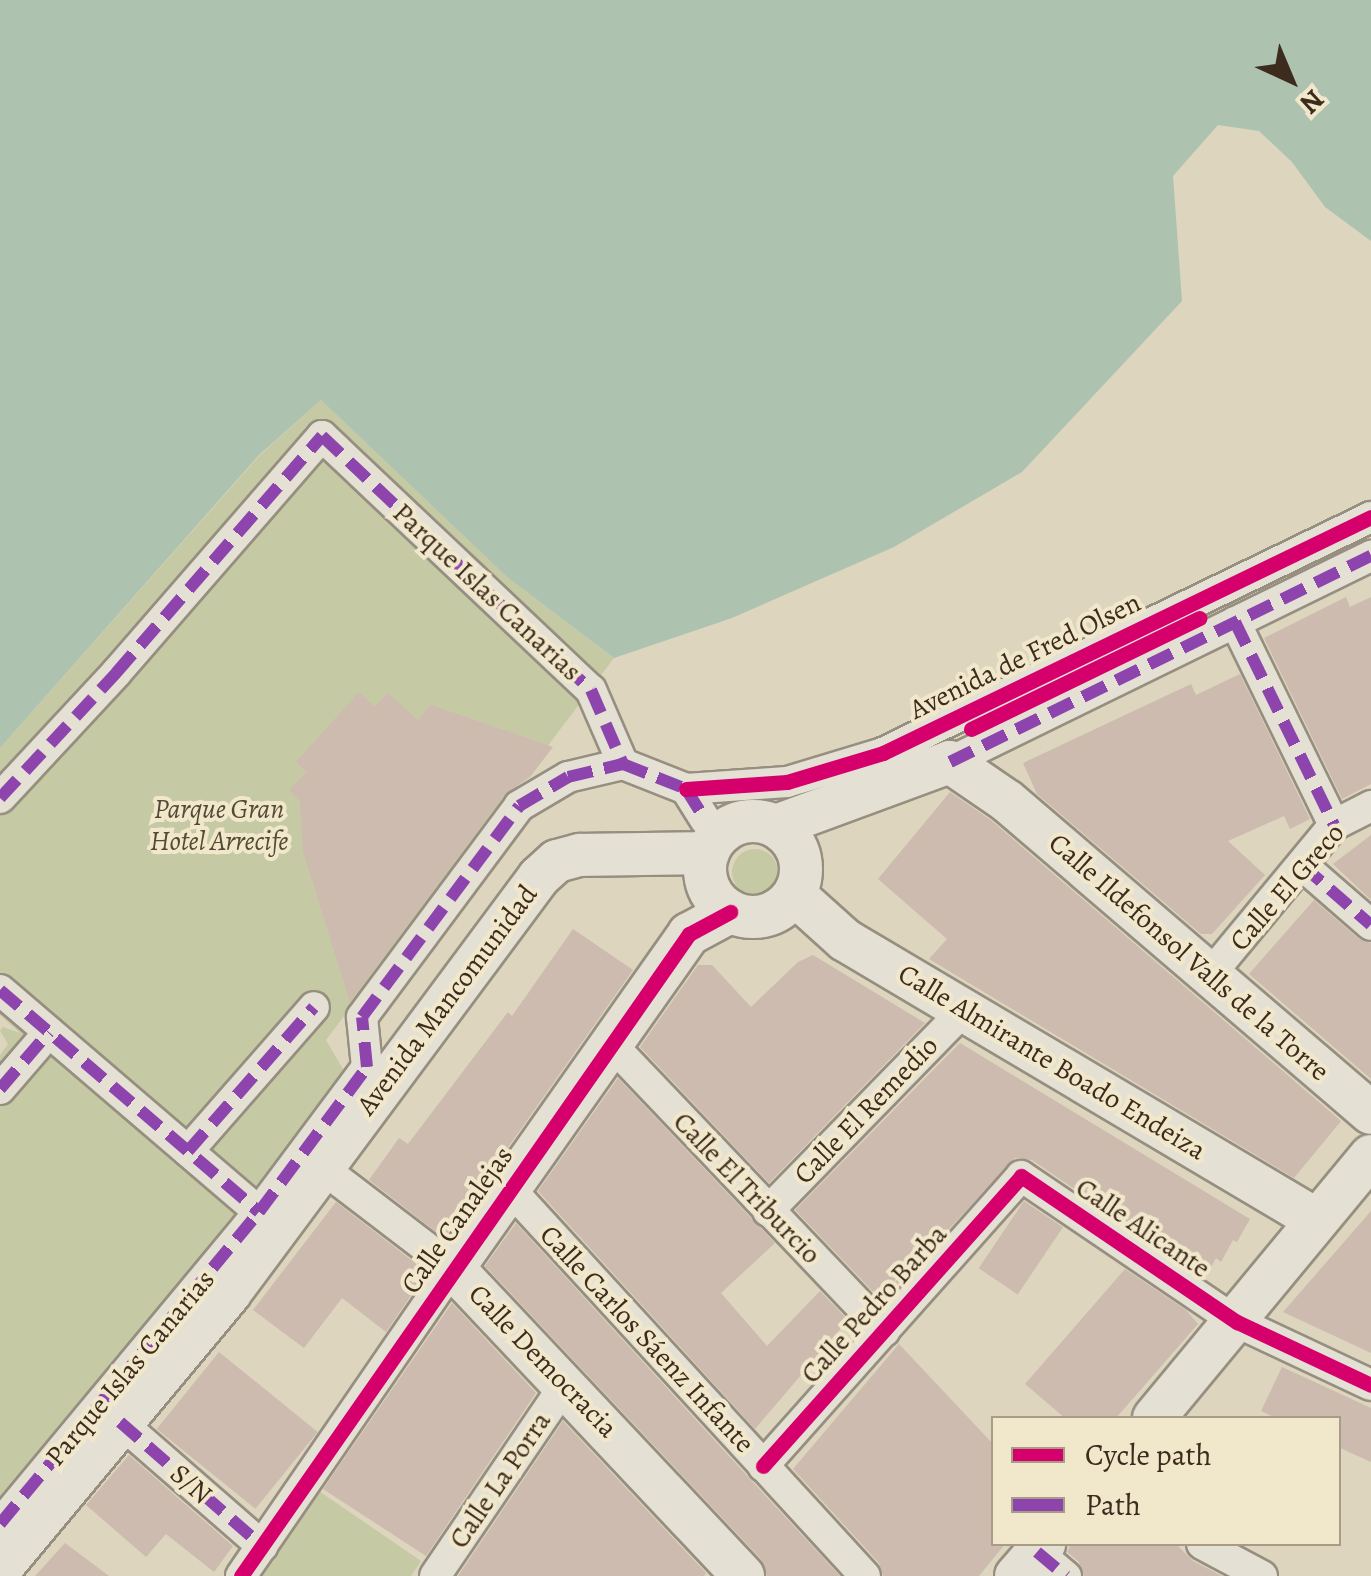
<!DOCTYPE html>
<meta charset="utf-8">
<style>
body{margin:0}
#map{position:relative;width:1371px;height:1576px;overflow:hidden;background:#ddd5be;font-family:Alegreya,serif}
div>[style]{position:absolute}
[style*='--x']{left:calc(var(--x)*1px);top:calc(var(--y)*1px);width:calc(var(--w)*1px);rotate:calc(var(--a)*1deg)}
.green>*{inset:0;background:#c5caa5}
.round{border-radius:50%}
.water>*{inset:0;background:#adc3b0}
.building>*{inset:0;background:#ccbbae;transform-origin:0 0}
.roads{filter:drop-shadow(2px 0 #968f80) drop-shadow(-2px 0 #968f80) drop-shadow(0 2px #968f80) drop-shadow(0 -2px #968f80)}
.street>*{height:30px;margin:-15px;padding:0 15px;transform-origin:15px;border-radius:15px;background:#e4e0d4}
.secondary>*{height:42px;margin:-21px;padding:0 21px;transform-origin:21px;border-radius:21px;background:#e4e0d4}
.secondary>.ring{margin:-21px;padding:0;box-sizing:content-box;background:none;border:42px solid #e4e0d4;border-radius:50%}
.quiet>*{height:12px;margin-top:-6px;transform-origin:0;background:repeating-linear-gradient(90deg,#8e44ad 0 25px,transparent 0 37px)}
.cycleway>*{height:15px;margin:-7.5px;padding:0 7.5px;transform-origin:7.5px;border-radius:7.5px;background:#d6006c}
span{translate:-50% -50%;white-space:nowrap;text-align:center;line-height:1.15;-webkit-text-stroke:8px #f1e8cc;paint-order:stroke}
.street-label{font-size:28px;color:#3d2b1d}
.park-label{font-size:28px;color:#544934;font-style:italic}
.legend{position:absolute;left:991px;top:1416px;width:350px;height:130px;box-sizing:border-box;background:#f1e8cc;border:2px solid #a99c86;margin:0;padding:12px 18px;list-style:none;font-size:30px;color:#3d2b1d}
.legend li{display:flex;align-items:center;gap:20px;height:50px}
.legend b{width:50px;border:2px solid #a99c86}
.north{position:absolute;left:1241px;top:30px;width:100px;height:100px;-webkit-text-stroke:8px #f1e8cc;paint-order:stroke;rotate:136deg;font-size:28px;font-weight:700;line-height:40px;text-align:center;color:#3d2b1d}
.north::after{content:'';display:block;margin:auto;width:35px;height:45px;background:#3d2b1d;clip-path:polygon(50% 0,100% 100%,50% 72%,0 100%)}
</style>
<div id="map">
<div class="green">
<div style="clip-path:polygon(321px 400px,507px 577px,614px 658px,326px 1040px,350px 1081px,0 1519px,0 1055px,8px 1044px,0 1031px,3px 1027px,20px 1033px,0 1015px,0 748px,260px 455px)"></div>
<div class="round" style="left:732px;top:849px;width:46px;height:46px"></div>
<div style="clip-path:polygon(316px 1489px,421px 1561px,411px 1576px,256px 1576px)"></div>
</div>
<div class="water">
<div style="clip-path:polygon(0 0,1371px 0,1371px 241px,1325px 207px,1292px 162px,1259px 131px,1218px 125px,1173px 176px,1182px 301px,1022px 472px,894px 547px,732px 618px,614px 658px,507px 577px,321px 400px,259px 455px,0 748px)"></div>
</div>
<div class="building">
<div style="clip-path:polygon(1346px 597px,1350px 607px,1371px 597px,1371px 784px,1342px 799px,1264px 638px)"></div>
<div style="clip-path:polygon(1240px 674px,1310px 819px,1290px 829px,1284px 816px,1228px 841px,1265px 875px,1212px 934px,1201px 934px,1037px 794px,1023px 763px,1191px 684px,1196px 695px)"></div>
<div style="clip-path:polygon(359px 692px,375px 707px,388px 693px,418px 720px,431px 705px,553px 747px,530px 777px,504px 795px,350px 1002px,303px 851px,300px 801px,289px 790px,307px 772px,296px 762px)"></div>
<div style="clip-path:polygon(950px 792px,992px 821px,1341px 1121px,1294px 1178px,929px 959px,947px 939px,878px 879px)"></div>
<div style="clip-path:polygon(1371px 835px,1371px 900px,1333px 864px)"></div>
<div style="clip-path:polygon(1314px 900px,1359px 939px,1371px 943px,1371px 1079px,1249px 974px)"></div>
<div style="clip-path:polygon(573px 929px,633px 970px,444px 1238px,369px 1180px,399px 1138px,408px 1144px,508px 1012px,512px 1016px)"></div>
<div style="clip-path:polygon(813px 955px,925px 1023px,769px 1183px,640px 1047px,698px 965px,712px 965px,751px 1007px,798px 962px)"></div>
<div style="clip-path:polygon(960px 1043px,1250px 1219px,1237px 1242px,1233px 1240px,1221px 1262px,1216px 1258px,1205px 1278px,1032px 1160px,1015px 1158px,882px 1301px,795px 1210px)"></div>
<div style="clip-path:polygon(618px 1078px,775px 1243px,721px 1293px,767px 1346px,820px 1291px,848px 1320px,755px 1429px,538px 1191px)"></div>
<div style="left:1024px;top:1201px;width:47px;height:81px;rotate:34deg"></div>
<div style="clip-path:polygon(336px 1202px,427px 1272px,386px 1332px,342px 1298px,304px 1348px,253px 1310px)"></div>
<div style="clip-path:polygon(1371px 1211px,1371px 1353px,1283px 1312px)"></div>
<div style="clip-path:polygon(516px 1223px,750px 1479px,840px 1576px,767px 1576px,761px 1559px,485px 1266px)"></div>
<div style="clip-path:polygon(1125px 1269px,1186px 1310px,1198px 1324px,1116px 1418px,1065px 1418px,1025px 1384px)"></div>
<div style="clip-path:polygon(452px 1303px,536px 1393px,426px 1556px,323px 1489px)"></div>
<div style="clip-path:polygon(899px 1344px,994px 1445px,994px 1544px,1005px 1544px,979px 1576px,883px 1576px,879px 1563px,793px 1469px)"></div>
<div style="left:219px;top:1352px;width:127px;height:99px;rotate:39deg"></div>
<div style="clip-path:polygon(1282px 1367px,1371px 1408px,1371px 1462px,1338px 1447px,1338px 1418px,1276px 1418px,1261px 1411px)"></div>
<div style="clip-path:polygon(563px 1421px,706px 1573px,704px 1576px,458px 1576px)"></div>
<div style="clip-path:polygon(129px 1455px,233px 1546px,214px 1572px,166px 1534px,146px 1557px,86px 1505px)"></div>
<div style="clip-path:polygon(65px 1543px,109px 1576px,35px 1576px)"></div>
<div style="clip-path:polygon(1071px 1544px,1176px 1544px,1193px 1561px,1222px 1576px,1084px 1576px,1079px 1562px,1067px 1552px)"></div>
</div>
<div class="roads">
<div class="street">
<div style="--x:1235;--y:622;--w:226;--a:64"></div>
<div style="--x:950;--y:762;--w:469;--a:-26.1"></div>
<div style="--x:623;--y:764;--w:68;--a:21.6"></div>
<div style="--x:686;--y:789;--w:36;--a:58"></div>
<div style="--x:686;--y:789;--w:101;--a:-4"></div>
<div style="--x:787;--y:782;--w:100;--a:-16.8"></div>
<div style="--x:883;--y:753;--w:542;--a:-25.81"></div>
<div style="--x:0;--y:798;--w:171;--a:-47.1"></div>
<div style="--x:116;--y:673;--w:314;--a:-49"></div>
<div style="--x:322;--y:436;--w:370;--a:43.4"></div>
<div style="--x:591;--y:690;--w:81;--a:66.6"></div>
<div style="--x:1302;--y:865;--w:91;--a:41"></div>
<div style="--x:1209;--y:976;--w:196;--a:-50.4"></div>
<div style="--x:1334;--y:825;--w:42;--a:-27.2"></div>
<div style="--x:0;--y:990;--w:341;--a:40.6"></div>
<div style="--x:612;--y:1045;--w:395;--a:46.4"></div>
<div style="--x:0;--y:1089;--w:75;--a:-49.3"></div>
<div style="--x:188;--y:1151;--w:191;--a:-48.8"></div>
<div style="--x:510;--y:1189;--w:525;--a:47.47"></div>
<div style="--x:768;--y:1211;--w:281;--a:-45.7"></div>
<div style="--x:120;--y:1422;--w:189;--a:41.1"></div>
<div style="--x:763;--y:1466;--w:388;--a:-48.3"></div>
<div style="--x:1021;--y:1176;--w:261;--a:34.1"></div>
<div style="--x:1237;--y:1322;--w:148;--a:25.2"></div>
<div style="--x:0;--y:1524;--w:405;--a:-50.3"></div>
<div style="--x:259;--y:1212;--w:181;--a:-53.3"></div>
<div style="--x:367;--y:1067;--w:50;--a:-95.7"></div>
<div style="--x:362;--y:1017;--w:263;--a:-53.3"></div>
<div style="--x:519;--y:806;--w:57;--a:-30.6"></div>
<div style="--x:568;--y:777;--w:57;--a:-13.3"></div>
<div style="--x:1202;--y:1544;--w:68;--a:28.1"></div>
<div style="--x:1037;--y:1552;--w:38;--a:40"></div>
<div style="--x:241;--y:1576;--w:374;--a:-55.5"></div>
<div style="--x:453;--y:1268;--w:165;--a:-142.6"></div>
<div style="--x:435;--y:1576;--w:233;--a:-55.8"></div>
</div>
<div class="secondary">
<div class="ring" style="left:705px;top:821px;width:54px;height:54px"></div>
<div style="--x:776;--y:826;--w:185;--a:-20.2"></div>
<div style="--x:950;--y:762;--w:69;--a:34.4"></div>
<div style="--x:1007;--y:801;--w:479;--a:40.6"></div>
<div style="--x:795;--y:895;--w:67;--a:42"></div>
<div style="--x:845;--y:940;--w:549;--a:30.68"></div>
<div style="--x:730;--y:912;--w:47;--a:151.8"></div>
<div style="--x:689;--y:934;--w:409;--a:125.2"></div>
<div style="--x:453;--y:1268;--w:423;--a:46.7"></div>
<div style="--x:1154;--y:1418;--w:340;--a:-50.4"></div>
<div style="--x:0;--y:1569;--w:358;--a:-50.2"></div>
<div style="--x:229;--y:1294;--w:520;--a:-53.37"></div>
<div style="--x:539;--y:877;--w:24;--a:-42"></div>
<div style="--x:557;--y:861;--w:24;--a:-15"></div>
<div style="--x:580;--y:855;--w:128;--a:-0.9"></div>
<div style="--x:1016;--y:1576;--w:43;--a:-48.8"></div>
</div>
</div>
<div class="quiet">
<div style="--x:1235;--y:622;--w:226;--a:64"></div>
<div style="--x:950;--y:762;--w:469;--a:-26.1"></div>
<div style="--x:623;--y:764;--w:68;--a:21.6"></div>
<div style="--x:686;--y:789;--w:36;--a:58"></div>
<div style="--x:0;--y:798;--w:171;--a:-47.1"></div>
<div style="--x:116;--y:673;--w:314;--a:-49"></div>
<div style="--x:322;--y:436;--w:370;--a:43.4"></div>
<div style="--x:591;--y:690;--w:81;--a:66.6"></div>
<div style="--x:1302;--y:865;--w:91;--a:41"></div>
<div style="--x:0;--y:990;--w:341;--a:40.6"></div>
<div style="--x:0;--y:1089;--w:75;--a:-49.3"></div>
<div style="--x:188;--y:1151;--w:191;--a:-48.8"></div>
<div style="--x:120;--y:1422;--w:189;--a:41.1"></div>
<div style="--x:0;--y:1524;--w:405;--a:-50.3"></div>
<div style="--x:259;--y:1212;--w:181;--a:-53.3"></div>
<div style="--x:367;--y:1067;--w:50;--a:-95.7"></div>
<div style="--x:362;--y:1017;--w:263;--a:-53.3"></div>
<div style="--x:519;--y:806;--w:57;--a:-30.6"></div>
<div style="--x:568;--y:777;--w:57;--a:-13.3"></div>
<div style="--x:1037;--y:1552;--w:38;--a:40"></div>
</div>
<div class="cycleway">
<div style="--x:971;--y:729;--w:254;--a:-25.9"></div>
<div style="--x:686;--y:789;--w:101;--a:-4"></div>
<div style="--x:787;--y:782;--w:100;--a:-16.8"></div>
<div style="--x:883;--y:753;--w:542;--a:-25.81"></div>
<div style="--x:763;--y:1466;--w:388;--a:-48.3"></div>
<div style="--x:1021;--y:1176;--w:261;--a:34.1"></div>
<div style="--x:1237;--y:1322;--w:148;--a:25.2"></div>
<div style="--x:241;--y:1576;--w:783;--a:-55.09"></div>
<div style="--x:689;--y:934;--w:47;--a:-28.2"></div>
</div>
<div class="street-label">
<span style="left:487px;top:592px;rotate:43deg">Parque Islas Canarias</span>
<span style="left:1025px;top:656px;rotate:-26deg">Avenida de Fred Olsen</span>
<span style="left:1287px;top:887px;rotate:-49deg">Calle El Greco</span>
<span style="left:1189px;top:957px;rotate:41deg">Calle Ildefonsol Valls de la Torre</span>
<span style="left:447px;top:1000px;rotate:-53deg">Avenida Mancomunidad</span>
<span style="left:1052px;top:1062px;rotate:31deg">Calle Almirante Boado Endeiza</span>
<span style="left:866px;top:1110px;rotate:-46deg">Calle El Remedio</span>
<span style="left:747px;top:1188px;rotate:46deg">Calle El Triburcio</span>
<span style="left:457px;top:1220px;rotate:-55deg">Calle Canalejas</span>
<span style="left:1143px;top:1228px;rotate:34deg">Calle Alicante</span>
<span style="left:874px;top:1304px;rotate:-48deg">Calle Pedro Barba</span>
<span style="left:647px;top:1339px;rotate:47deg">Calle Carlos Sáenz Infante</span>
<span style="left:543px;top:1361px;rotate:46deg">Calle Democracia</span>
<span style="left:130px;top:1368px;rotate:-50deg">Parque Islas Canarias</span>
<span style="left:500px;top:1480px;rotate:-56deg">Calle La Porra</span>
<span style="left:191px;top:1484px;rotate:41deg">S/N</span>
</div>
<div class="park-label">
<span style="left:219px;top:825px">Parque Gran<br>Hotel Arrecife</span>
</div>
<ul class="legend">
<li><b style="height:12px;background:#d6006c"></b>Cycle path</li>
<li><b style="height:12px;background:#8e44ad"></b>Path</li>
</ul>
<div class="north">N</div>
</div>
